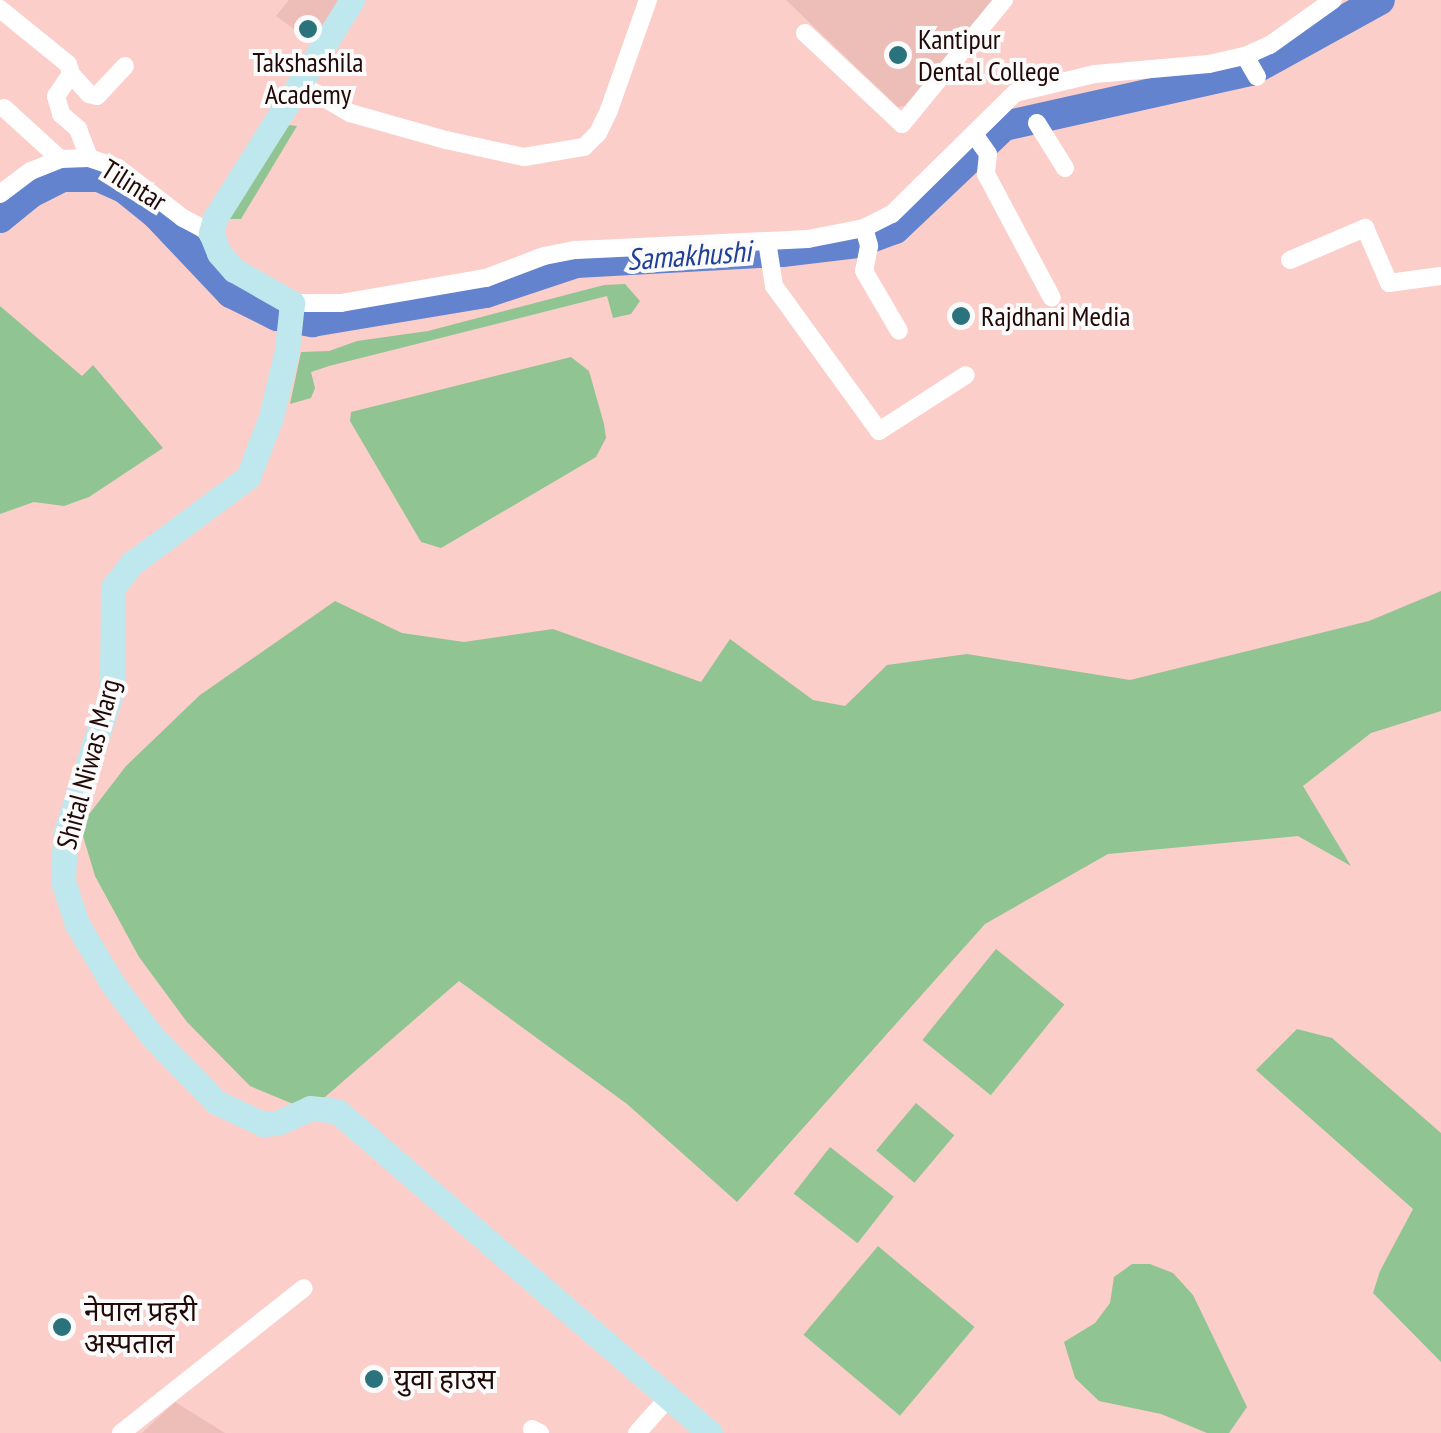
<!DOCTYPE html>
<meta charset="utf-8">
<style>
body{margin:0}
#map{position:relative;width:1441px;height:1433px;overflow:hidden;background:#fbcec9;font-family:"PT Sans Narrow","Noto Sans Devanagari",sans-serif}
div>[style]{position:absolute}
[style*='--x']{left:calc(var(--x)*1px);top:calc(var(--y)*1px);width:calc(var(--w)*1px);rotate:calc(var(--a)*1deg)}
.built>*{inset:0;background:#edbdb8}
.green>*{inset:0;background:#91c493;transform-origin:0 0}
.river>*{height:30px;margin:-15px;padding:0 15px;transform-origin:15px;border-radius:15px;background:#6383ce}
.street>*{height:18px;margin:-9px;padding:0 9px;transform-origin:9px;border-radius:9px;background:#fff}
.secondary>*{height:25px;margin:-12.5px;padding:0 12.5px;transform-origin:12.5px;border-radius:12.5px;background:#bee8ed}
.dots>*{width:28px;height:28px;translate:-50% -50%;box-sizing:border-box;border:5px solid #fbfbfb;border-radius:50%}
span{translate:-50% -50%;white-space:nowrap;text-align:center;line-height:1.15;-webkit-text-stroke:8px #fbfbfb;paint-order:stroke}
.poi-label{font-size:28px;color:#210907}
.left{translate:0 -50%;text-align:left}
.street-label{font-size:28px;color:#210907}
.water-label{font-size:30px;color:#213f98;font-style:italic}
</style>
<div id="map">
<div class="built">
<div style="clip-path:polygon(289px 0,340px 0,312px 42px,276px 16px)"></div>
<div style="clip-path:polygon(786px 0,995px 0,909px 105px,898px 107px)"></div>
<div style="clip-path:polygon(175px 1402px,225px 1433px,142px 1433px)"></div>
</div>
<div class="green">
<div style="clip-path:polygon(289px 125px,297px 126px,241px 219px,227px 219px)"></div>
<div style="clip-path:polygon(625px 284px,640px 301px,631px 314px,613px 318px,607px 296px,329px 366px,311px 372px,315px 388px,311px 398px,290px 404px,301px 352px,329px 351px,357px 341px,428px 331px,604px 285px)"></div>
<div style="clip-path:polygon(0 306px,82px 376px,93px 365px,163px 448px,89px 497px,64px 506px,34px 502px,0 514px)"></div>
<div style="clip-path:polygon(571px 357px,589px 371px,604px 424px,606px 438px,596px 457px,441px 548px,421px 542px,350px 421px,351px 412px)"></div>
<div style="clip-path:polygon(1441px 591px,1441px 711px,1371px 733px,1303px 786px,1351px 866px,1298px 836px,1108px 854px,985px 924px,737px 1202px,627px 1104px,459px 981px,325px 1097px,293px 1104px,250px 1086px,187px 1022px,139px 957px,95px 876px,80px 826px,126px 766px,200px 695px,335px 601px,402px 633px,464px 642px,553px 629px,701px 682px,730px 639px,813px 700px,845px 706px,887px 665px,967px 654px,1130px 680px,1369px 621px)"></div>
<div style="left:996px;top:949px;width:88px;height:117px;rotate:39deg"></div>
<div style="clip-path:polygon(1297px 1029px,1332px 1038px,1441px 1133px,1441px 1362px,1373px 1293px,1380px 1271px,1413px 1209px,1256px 1070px)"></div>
<div style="left:916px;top:1103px;width:50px;height:62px;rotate:40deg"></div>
<div style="left:830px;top:1147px;width:81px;height:59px;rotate:38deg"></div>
<div style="left:878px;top:1246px;width:126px;height:116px;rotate:40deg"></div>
<div style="clip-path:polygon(1132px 1264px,1150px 1264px,1173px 1273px,1193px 1295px,1247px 1407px,1229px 1433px,1207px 1433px,1161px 1414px,1099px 1401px,1075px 1378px,1064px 1342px,1095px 1323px,1110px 1303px,1114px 1277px)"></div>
</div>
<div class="river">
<div style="--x:0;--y:218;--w:40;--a:-39"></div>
<div style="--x:31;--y:193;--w:35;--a:-27"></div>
<div style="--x:62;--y:177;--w:37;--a:0"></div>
<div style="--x:99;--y:177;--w:27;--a:24"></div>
<div style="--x:124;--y:188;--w:41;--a:39.1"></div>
<div style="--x:156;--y:214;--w:109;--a:46.5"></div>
<div style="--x:231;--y:293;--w:51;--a:26.6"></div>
<div style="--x:277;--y:316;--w:36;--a:10"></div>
<div style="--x:312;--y:322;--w:176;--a:-9.5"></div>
<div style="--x:486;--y:293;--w:95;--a:-18.4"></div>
<div style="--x:576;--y:263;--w:206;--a:-3.1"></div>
<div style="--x:782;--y:252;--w:76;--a:-6.8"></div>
<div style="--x:857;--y:243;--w:40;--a:-20.2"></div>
<div style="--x:895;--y:229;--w:150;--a:-43.4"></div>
<div style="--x:1004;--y:126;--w:253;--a:-12.6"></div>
<div style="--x:1251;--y:71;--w:147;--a:-28.8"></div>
</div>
<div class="street">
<div style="--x:0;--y:9;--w:87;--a:39"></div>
<div style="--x:68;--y:64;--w:10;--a:73"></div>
<div style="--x:71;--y:74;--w:27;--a:124"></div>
<div style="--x:56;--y:96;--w:19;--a:74"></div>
<div style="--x:61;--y:114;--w:23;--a:41"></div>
<div style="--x:78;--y:129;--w:31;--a:69"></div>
<div style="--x:805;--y:33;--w:133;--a:43.2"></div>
<div style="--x:902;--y:124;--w:161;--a:-50.6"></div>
<div style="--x:1245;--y:56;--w:24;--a:60"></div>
<div style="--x:71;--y:74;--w:27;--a:48"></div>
<div style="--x:89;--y:94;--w:8;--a:14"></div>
<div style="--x:97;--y:96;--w:41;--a:-47"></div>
<div style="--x:302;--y:85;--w:56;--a:30.3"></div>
<div style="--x:350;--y:113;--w:100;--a:15.7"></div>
<div style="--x:446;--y:140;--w:80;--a:12.3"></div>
<div style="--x:524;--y:157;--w:61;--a:-9.5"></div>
<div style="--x:584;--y:147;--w:20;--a:-45"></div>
<div style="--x:598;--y:133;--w:25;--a:-64"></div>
<div style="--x:609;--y:110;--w:117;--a:-70.5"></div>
<div style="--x:4;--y:108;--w:76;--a:42.3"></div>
<div style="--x:1037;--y:123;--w:53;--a:58.1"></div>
<div style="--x:974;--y:134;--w:24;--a:55"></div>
<div style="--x:988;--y:154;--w:20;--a:96"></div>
<div style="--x:986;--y:174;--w:140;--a:62"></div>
<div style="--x:0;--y:194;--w:39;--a:-37"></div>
<div style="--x:31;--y:171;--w:31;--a:-22"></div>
<div style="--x:60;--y:159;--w:29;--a:-2"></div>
<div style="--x:89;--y:158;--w:31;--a:19"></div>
<div style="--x:118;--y:168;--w:82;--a:37.6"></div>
<div style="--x:183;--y:218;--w:32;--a:28"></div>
<div style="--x:864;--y:228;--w:19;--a:74"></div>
<div style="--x:869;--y:246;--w:25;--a:101"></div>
<div style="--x:864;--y:271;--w:69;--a:59.7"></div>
<div style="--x:767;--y:241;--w:46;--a:81.2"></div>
<div style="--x:774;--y:286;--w:179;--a:54.1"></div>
<div style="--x:879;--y:431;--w:103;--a:-32.8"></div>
<div style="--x:1290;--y:260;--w:82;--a:-23.1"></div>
<div style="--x:1365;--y:228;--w:60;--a:66.4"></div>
<div style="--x:1389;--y:283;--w:52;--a:-7.7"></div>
<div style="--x:292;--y:303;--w:49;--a:0"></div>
<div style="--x:341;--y:303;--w:147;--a:-9.8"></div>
<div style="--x:486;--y:278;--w:62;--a:-20.8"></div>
<div style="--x:544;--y:256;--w:33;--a:-11"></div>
<div style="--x:576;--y:250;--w:232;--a:-2.7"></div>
<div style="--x:808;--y:239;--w:57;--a:-11.1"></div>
<div style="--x:864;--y:228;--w:31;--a:-27"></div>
<div style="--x:892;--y:214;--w:173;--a:-44.5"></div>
<div style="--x:1015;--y:93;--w:82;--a:-13.4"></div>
<div style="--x:1095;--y:74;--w:114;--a:-5"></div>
<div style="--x:1209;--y:64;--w:37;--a:-13"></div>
<div style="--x:1245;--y:56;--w:27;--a:-24"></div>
<div style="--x:1270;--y:45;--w:77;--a:-35.5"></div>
<div style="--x:532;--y:1429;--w:9;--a:27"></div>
<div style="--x:121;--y:1433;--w:233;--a:-38.4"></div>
<div style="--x:637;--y:1433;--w:48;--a:-48.4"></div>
</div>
<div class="secondary">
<div style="--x:352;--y:0;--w:257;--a:122.1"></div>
<div style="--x:215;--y:218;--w:16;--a:105"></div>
<div style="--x:211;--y:233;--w:22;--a:68"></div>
<div style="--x:219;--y:253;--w:23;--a:49"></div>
<div style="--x:234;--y:270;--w:67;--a:29.6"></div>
<div style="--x:292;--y:303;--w:47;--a:96.1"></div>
<div style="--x:287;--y:350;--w:69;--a:103.4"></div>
<div style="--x:271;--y:417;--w:64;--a:111"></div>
<div style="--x:248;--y:477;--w:144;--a:143.4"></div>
<div style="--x:132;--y:563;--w:31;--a:128"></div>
<div style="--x:113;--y:587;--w:103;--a:90.6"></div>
<div style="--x:112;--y:690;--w:152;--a:108"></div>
<div style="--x:65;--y:835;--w:46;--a:92.5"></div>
<div style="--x:63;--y:881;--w:45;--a:72"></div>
<div style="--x:77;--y:924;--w:72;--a:59.2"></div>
<div style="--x:114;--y:986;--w:63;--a:52.8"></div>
<div style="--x:152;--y:1036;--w:92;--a:45.9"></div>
<div style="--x:216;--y:1102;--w:52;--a:25.1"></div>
<div style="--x:263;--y:1124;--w:14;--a:-4"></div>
<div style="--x:277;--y:1123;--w:36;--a:-24"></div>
<div style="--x:310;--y:1108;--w:27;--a:6"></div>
<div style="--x:337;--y:1111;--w:493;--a:40.8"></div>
</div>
<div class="dots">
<div style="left:308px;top:29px;background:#2a737c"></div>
<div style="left:898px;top:55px;background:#2a737c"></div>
<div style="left:961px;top:316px;background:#2a737c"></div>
<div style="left:62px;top:1327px;background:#2a737c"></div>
<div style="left:374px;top:1379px;background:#2a737c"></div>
</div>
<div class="poi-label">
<span class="left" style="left:918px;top:55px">Kantipur<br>Dental College</span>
<span style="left:308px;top:78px">Takshashila<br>Academy</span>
<span class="left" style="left:981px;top:316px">Rajdhani Media</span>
<span class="left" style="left:84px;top:1327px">नेपाल प्रहरी<br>अस्पताल</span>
<span class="left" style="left:394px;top:1379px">युवा हाउस</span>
</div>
<div class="street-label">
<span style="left:134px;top:185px;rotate:32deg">Tilintar</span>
<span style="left:88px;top:764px;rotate:-75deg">Shital Niwas Marg</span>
</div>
<div class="water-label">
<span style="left:689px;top:255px;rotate:-4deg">Samakhushi</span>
</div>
</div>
